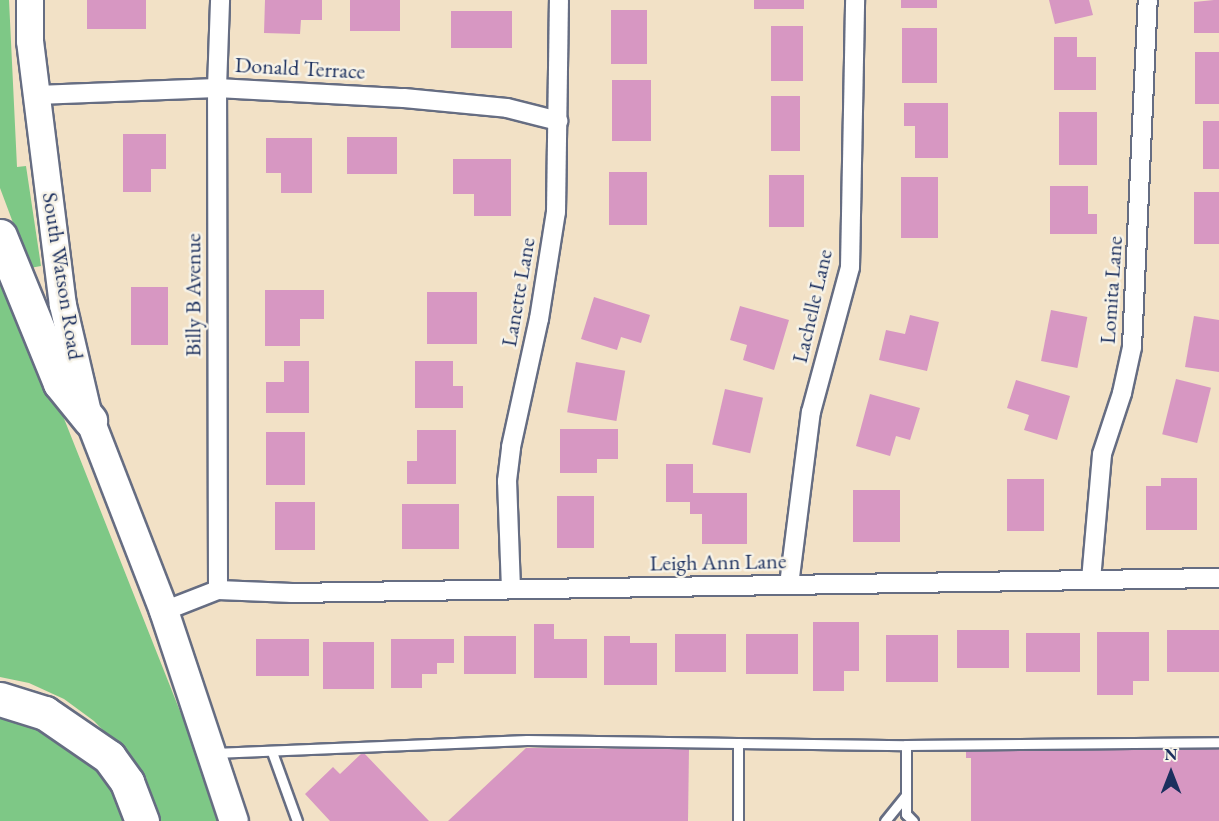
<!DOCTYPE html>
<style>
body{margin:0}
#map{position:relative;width:1219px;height:821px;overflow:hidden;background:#f2e1c6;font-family:"EB Garamond",serif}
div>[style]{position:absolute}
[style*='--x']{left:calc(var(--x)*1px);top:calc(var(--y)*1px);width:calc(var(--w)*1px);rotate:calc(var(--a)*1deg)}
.green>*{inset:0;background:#7ec886}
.building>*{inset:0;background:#d797c2;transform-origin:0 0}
.roads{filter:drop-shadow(2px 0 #666d82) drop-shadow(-2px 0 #666d82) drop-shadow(0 2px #666d82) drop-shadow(0 -2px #666d82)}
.lane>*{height:9px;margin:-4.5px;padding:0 4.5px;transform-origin:4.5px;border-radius:4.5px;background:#fff}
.street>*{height:18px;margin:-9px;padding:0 9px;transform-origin:9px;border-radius:9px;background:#fff}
.secondary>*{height:26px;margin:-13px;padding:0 13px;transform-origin:13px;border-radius:13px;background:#fff}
.primary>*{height:28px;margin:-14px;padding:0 14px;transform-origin:14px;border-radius:14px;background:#fff}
.highway>*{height:33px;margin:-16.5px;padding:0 16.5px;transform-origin:16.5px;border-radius:16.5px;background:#fff}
span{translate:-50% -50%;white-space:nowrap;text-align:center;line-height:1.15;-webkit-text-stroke:5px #f7f3e8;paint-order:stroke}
.street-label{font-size:22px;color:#1b2f5e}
.north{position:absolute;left:1141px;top:743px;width:60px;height:60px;-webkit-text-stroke:4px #f7f3e8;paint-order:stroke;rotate:0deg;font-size:16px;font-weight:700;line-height:24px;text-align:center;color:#1b2f5e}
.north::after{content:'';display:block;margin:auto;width:21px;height:27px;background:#1b2f5e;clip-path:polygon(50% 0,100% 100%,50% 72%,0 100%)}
</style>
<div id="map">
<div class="green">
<div style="clip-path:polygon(0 0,9px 0,17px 167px,26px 166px,41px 266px,30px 268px,0 188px)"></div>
<div style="clip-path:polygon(0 257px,195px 749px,219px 821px,159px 821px,148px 787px,127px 755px,94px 721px,64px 699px,29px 683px,0 677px)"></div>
<div style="clip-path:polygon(0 705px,101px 762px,131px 821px,0 821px)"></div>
</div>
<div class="building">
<div style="left:87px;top:0;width:59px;height:29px"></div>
<div style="clip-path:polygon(265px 0,322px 0,322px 20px,301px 20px,300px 34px,264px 33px)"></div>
<div style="left:350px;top:0;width:50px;height:31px"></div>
<div style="left:754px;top:0;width:50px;height:9px"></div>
<div style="left:901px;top:0;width:36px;height:8px"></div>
<div style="clip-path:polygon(1049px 0,1089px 0,1093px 15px,1055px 24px)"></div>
<div style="clip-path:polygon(1214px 0,1219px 0,1219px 33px,1194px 33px,1194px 2px)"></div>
<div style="left:611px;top:10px;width:36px;height:54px"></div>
<div style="left:451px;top:11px;width:61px;height:37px"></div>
<div style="left:771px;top:26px;width:32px;height:55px"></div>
<div style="left:902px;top:28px;width:35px;height:55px"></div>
<div style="clip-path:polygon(1054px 37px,1077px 37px,1077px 57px,1096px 57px,1096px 90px,1054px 90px)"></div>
<div style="left:1195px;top:52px;width:24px;height:52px"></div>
<div style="left:612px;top:80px;width:39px;height:61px"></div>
<div style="left:771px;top:96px;width:29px;height:55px"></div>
<div style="clip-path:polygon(904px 103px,948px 103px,948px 158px,915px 158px,915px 126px,904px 126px)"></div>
<div style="left:1059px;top:112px;width:38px;height:53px"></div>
<div style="left:1203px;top:121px;width:16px;height:48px"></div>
<div style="clip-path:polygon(123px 134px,166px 134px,166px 169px,151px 169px,151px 192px,123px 192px)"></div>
<div style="left:347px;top:137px;width:50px;height:37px"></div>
<div style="clip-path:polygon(266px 138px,312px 138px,312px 193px,281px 193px,281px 173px,266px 173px)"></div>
<div style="clip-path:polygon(453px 159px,511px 159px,511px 216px,474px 216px,474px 194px,453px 194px)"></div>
<div style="left:609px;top:172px;width:38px;height:53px"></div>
<div style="left:769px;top:175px;width:35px;height:52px"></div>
<div style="left:901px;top:177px;width:37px;height:61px"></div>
<div style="clip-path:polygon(1050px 186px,1088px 186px,1088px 214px,1097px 214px,1097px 234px,1050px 234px)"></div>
<div style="left:1194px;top:192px;width:25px;height:52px"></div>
<div style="left:131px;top:287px;width:37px;height:58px"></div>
<div style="clip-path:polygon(265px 290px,324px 290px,324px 319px,300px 319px,300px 346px,265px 346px)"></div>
<div style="left:427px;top:292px;width:50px;height:52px"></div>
<div style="clip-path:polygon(594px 297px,650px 315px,641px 343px,621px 337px,617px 350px,581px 339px)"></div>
<div style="clip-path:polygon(740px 306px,789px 320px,774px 370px,743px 360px,747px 345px,730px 340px)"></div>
<div style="left:1051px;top:310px;width:37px;height:52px;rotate:11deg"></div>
<div style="clip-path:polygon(910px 315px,939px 322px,927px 371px,879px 360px,886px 330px,905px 334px)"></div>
<div style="clip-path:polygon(1194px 316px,1219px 320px,1219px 372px,1185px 367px)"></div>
<div style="clip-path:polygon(284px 361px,309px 361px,309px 413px,266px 413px,266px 382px,284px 382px)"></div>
<div style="clip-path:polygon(415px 361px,453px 361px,453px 386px,463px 386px,463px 408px,415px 408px)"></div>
<div style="left:576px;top:362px;width:50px;height:51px;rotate:10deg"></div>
<div style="left:1176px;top:379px;width:36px;height:57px;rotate:14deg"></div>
<div style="clip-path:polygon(1016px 380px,1070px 396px,1057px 440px,1024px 430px,1029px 415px,1007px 408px)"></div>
<div style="left:725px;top:389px;width:39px;height:57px;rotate:13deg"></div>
<div style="clip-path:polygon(870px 394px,920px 408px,910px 440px,896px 436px,890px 456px,856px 446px)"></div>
<div style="clip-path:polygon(560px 429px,618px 429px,618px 459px,597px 459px,597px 473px,560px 473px)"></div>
<div style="clip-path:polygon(417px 430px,456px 430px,456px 484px,407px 484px,407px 461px,417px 461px)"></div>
<div style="left:266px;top:432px;width:39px;height:53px"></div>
<div style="clip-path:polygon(666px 464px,693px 464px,693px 493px,747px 493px,747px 544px,702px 544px,702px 514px,690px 514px,690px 502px,666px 502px)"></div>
<div style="clip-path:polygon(1161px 478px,1197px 478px,1197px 530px,1146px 530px,1146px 486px,1161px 486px)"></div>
<div style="left:1007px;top:479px;width:37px;height:52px"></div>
<div style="left:853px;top:490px;width:47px;height:52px"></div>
<div style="left:557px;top:496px;width:37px;height:52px"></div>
<div style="left:275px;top:502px;width:40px;height:48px"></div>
<div style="left:402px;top:504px;width:57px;height:45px"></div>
<div style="clip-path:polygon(813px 622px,859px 622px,859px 671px,844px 671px,844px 691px,813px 691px)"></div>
<div style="clip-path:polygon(534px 624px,554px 624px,554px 639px,587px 639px,587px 678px,534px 678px)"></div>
<div style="left:957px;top:630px;width:52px;height:38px"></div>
<div style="left:1167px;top:630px;width:52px;height:42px"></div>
<div style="clip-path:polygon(1097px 632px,1149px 632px,1149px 681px,1133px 681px,1133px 695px,1097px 695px)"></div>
<div style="left:1026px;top:633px;width:54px;height:39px"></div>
<div style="left:675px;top:634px;width:51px;height:38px"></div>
<div style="left:746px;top:634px;width:52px;height:40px"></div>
<div style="left:886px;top:635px;width:52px;height:47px"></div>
<div style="left:464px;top:636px;width:52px;height:38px"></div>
<div style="clip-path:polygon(604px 636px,630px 636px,630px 643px,657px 643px,657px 685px,604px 685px)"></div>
<div style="left:256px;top:639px;width:53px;height:37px"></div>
<div style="clip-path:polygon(391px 639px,454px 639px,454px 663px,437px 663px,437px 674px,422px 674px,422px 688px,391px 688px)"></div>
<div style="left:323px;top:642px;width:51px;height:47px"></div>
<div style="clip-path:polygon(966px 747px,1219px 749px,1219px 821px,971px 821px,971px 758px,966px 758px)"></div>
<div style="clip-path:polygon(526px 748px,689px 749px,688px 821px,448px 821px)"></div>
<div style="clip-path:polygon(363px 752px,429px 821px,330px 821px,305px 794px,333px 767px,340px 774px)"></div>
</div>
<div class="roads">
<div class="lane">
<div style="--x:738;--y:743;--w:78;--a:90"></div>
<div style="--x:906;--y:745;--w:69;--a:90"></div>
<div style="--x:906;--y:814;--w:10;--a:45"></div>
<div style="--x:272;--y:752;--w:73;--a:70.1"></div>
<div style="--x:214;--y:753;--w:313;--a:-2.4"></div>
<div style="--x:527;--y:740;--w:379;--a:0.8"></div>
<div style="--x:906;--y:745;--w:313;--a:-0.5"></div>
<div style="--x:885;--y:821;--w:33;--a:-51"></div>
</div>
<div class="street">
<div style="--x:37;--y:95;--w:180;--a:-2.2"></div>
<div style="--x:217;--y:88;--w:187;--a:3.1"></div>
<div style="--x:404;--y:98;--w:103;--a:5.5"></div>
<div style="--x:507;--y:108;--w:53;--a:14.3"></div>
<div style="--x:1091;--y:580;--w:126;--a:-85"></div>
<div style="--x:1102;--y:454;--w:64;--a:-71.8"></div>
<div style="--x:1122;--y:393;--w:47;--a:-77.7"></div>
<div style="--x:1132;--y:347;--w:347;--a:-87.4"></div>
<div style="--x:789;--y:585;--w:174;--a:-82.8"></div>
<div style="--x:811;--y:412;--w:150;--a:-74.9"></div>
<div style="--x:850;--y:267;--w:267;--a:-88.9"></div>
<div style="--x:511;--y:589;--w:108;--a:-92.1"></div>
<div style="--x:507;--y:481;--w:34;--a:-83"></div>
<div style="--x:511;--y:447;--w:131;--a:-77.7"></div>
<div style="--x:539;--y:319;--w:108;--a:-81"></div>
<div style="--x:556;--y:212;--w:212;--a:-89.2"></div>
<div style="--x:218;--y:590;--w:502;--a:-90.11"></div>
<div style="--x:217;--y:88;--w:88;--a:-88"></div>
<div style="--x:164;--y:611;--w:58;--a:-21.3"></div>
<div style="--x:218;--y:590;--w:74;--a:2.3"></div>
<div style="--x:292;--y:593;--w:927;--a:-0.93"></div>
</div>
<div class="secondary">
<div style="--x:30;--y:0;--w:41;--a:90"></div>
<div style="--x:30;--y:41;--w:266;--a:82.9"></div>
<div style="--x:63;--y:305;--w:115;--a:76.9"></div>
</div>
<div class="primary">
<div style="--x:90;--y:420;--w:205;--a:68.8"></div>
<div style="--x:164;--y:611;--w:221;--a:71.6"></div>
</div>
<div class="highway">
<div style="--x:0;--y:236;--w:159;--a:67.8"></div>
<div style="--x:60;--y:383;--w:48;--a:51"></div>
<div style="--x:0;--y:699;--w:47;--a:17.3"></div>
<div style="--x:45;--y:713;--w:78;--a:34.5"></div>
<div style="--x:109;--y:757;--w:31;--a:54"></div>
<div style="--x:127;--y:782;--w:42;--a:69"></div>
</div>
</div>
<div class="street-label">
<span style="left:300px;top:68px;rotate:3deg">Donald Terrace</span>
<span style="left:63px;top:276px;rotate:81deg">South Watson Road</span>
<span style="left:1111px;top:290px;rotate:-86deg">Lomita Lane</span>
<span style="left:518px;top:292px;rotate:-80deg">Lanette Lane</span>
<span style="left:193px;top:295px;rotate:-90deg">Billy B Avenue</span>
<span style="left:812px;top:306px;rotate:-77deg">Lachelle Lane</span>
<span style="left:718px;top:562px;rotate:-1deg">Leigh Ann Lane</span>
</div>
<div class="north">N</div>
</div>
